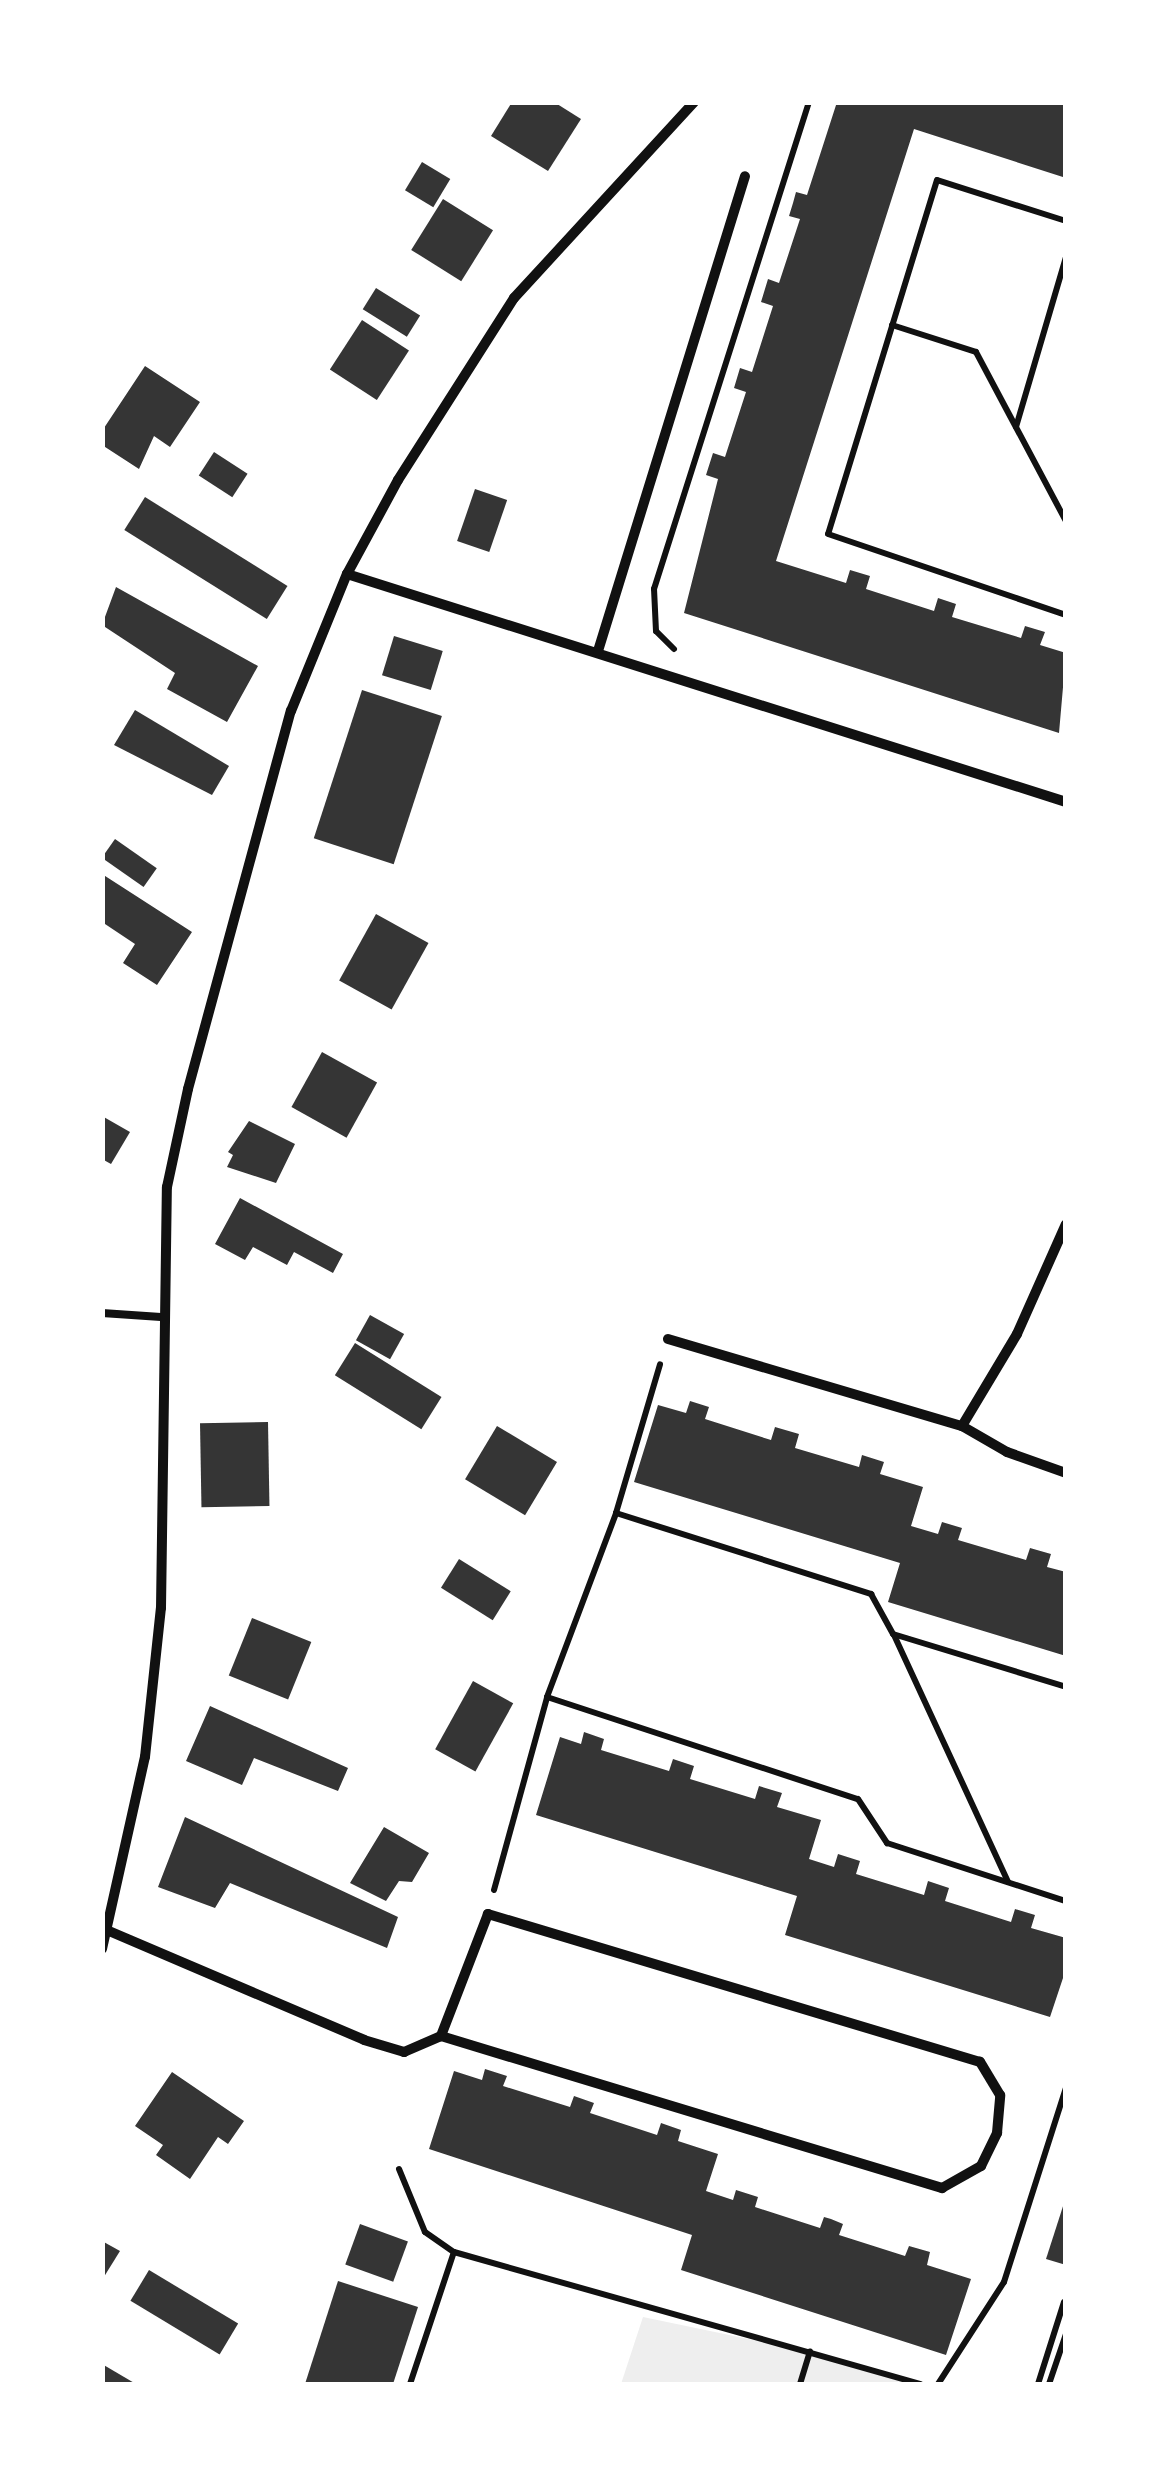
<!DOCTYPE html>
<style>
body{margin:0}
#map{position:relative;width:1168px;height:2487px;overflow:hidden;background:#fff;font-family:"Golos Text",sans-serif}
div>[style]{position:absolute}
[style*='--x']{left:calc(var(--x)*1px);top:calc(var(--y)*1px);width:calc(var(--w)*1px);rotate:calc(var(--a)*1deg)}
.green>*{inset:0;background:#eee}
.building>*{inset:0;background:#353535;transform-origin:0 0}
.path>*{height:6px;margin:-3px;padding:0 3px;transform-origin:3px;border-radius:3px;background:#111}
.service>*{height:8px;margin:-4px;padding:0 4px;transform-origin:4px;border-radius:4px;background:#111}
.minor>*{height:10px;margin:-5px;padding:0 5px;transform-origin:5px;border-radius:5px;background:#111}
span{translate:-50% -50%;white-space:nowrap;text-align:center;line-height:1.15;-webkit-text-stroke:8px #fff;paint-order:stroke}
.frame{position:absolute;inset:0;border:105px solid #fff;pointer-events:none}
</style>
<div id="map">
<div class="green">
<div style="clip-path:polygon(643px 2317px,810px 2352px,921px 2384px,621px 2384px)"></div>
</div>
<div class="building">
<div style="clip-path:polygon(512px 102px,554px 102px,581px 119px,548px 171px,491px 136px)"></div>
<div style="clip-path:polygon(837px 102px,1066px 102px,1066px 178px,914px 129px,776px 561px,846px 583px,850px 570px,870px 576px,866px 589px,934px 611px,938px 598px,956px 604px,952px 617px,1021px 638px,1025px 626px,1045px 632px,1040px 645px,1066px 653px,1059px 733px,684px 613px,718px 479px,706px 475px,713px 453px,725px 457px,746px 392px,734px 388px,740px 368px,752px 372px,773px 306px,761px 302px,768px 279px,779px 283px,800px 219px,789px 216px,793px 203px,796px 192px,807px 195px)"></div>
<div style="left:422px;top:162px;width:33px;height:33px;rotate:31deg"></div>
<div style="left:443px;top:199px;width:59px;height:60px;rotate:32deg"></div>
<div style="left:376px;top:288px;width:52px;height:25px;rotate:32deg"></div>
<div style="left:362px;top:320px;width:56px;height:59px;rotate:33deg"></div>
<div style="clip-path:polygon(145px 366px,200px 402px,170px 447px,154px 436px,139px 469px,102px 445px,102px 431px)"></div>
<div style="left:214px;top:452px;width:40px;height:28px;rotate:33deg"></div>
<div style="left:475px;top:489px;width:34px;height:55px;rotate:19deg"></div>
<div style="left:145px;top:497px;width:168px;height:39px;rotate:32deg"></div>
<div style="clip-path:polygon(116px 587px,258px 666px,227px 722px,167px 689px,175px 673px,102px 625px)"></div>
<div style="left:394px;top:636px;width:51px;height:41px;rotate:17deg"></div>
<div style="left:362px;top:690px;width:84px;height:156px;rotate:18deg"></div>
<div style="clip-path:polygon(135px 710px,229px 766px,212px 795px,114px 745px)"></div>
<div style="left:115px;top:839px;width:51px;height:23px;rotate:35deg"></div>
<div style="clip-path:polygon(102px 874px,192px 932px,157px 985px,123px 963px,135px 944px,102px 922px)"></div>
<div style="left:376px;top:914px;width:60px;height:76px;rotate:29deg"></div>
<div style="left:322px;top:1052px;width:63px;height:63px;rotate:29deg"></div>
<div style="clip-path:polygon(102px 1116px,130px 1132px,111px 1164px,102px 1159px)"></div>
<div style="clip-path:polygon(249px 1121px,295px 1144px,276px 1183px,227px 1167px,233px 1155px,228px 1152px)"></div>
<div style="clip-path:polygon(240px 1198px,343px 1254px,333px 1273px,294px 1252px,287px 1265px,253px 1247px,245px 1260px,215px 1244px)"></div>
<div style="left:370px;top:1315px;width:39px;height:29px;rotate:29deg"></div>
<div style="left:355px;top:1343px;width:102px;height:38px;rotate:32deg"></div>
<div style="clip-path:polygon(690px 1401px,709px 1407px,705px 1419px,771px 1440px,775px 1427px,799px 1434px,795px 1448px,859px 1467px,862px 1455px,884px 1462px,880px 1474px,923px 1487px,911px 1526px,938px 1534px,942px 1522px,962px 1528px,958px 1540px,1026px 1560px,1030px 1548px,1051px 1554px,1047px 1567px,1066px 1572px,1066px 1656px,888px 1602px,900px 1563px,634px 1482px,658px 1405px,686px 1413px)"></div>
<div style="left:268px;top:1422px;width:84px;height:68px;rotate:89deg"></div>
<div style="left:497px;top:1426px;width:70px;height:62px;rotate:31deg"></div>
<div style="left:459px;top:1559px;width:61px;height:34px;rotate:32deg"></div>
<div style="left:252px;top:1618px;width:64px;height:62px;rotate:22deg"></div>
<div style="left:473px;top:1681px;width:46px;height:78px;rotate:29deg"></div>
<div style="clip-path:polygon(210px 1706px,348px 1768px,338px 1791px,254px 1758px,242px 1785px,186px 1761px)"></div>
<div style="clip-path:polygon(584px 1732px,604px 1739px,601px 1750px,669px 1771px,673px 1759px,694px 1766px,690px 1779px,755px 1799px,759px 1786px,782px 1793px,777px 1807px,821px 1820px,809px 1859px,834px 1867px,838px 1854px,860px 1861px,856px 1874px,924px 1895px,928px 1881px,949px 1888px,945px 1901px,1011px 1922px,1015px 1909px,1035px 1915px,1031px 1928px,1066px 1938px,1066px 1969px,1050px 2017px,785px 1935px,797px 1896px,536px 1815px,560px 1737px,581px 1744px)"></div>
<div style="clip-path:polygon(185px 1817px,398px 1917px,387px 1948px,230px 1883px,215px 1908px,158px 1887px)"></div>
<div style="clip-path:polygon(384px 1827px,429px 1853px,412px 1882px,399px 1881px,386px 1901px,350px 1883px)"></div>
<div style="clip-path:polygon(485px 2069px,507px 2076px,503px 2086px,570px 2107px,574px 2096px,594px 2103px,590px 2113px,657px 2135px,661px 2123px,681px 2130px,678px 2141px,718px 2154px,706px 2191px,733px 2200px,736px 2190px,758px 2197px,755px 2207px,820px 2228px,824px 2217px,831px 2219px,843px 2224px,839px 2235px,905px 2256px,909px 2246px,930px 2252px,927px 2265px,971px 2279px,946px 2355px,681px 2270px,692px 2235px,429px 2149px,454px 2071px,482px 2080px)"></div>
<div style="clip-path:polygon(172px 2072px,244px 2121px,228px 2144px,218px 2137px,190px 2179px,156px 2155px,163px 2145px,135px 2126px)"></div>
<div style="clip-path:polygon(1065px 2200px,1066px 2200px,1066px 2265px,1046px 2259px)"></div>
<div style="left:360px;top:2224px;width:51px;height:43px;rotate:20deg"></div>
<div style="clip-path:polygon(102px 2241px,120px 2251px,102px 2280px)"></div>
<div style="left:149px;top:2270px;width:104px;height:36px;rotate:31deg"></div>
<div style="clip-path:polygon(338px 2281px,418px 2307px,393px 2384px,305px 2384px)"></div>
<div style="clip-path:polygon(102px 2364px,136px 2384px,102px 2384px)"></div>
</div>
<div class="path">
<div style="--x:1066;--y:221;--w:135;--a:-162.4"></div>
<div style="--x:937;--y:180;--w:370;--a:107.1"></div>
<div style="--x:828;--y:534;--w:251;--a:18.8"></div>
<div style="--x:892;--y:325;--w:88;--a:17.8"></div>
<div style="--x:976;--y:352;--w:191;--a:62"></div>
<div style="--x:1016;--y:427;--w:177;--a:-73.6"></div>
<div style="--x:674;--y:649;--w:25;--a:-135"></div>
<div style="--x:656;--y:631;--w:42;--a:-92.7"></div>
<div style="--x:654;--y:589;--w:511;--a:-72.35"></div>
<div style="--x:616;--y:1513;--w:268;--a:17.6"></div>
<div style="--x:871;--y:1594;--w:46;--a:61.2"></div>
<div style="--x:893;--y:1634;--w:181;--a:17"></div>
<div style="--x:894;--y:1635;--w:272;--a:65.2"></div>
<div style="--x:547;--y:1697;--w:327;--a:18.2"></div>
<div style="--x:858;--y:1799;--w:53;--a:56.6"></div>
<div style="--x:887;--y:1843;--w:188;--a:18"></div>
<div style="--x:494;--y:1890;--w:200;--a:-74.6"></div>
<div style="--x:547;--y:1697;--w:197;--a:-69.4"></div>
<div style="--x:616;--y:1513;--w:155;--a:-73.5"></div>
<div style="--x:399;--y:2169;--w:68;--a:67.6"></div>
<div style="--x:425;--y:2232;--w:35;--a:35"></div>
<div style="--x:454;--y:2252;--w:485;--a:15.8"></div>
<div style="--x:410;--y:2384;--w:139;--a:-71.6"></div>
<div style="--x:800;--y:2384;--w:34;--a:-73"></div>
<div style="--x:938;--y:2384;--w:121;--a:-57.1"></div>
<div style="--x:1004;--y:2282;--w:204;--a:-72.3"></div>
<div style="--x:1038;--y:2384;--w:86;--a:-72.4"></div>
<div style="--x:1049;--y:2384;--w:53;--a:-71.2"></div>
</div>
<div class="service">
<div style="--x:102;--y:1313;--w:59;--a:3.9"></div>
</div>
<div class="minor">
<div style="--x:347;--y:574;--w:754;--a:17.59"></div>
<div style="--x:598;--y:651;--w:497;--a:-72.8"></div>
<div style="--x:668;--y:1339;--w:307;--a:16.5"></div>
<div style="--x:962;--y:1426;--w:52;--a:30"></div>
<div style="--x:1007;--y:1452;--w:63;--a:19.6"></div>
<div style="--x:962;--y:1426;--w:107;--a:-59.1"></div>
<div style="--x:1017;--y:1334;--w:120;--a:-66"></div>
<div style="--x:109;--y:1931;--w:277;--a:23.1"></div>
<div style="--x:364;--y:2040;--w:42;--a:16.7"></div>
<div style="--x:404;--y:2052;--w:40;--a:-23.4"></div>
<div style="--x:441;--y:2036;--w:524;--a:16.88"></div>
<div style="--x:942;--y:2188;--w:45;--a:-29.4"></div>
<div style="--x:981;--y:2166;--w:37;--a:-64"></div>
<div style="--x:997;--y:2133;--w:38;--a:-85"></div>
<div style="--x:1000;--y:2095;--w:39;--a:-121"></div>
<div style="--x:980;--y:2062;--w:514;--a:-163.26"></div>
<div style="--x:488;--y:1914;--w:131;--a:111.1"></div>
<div style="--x:102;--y:1949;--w:197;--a:-77.4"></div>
<div style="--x:145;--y:1757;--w:150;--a:-83.9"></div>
<div style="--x:161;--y:1608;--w:421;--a:-89.2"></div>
<div style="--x:167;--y:1187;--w:100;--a:-77.9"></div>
<div style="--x:188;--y:1089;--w:392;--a:-74.8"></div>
<div style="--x:291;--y:711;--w:148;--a:-67.8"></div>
<div style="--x:347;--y:574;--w:107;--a:-61.5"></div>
<div style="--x:398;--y:480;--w:216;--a:-57.5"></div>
<div style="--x:514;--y:298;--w:266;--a:-47.4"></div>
</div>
<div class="frame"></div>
</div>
